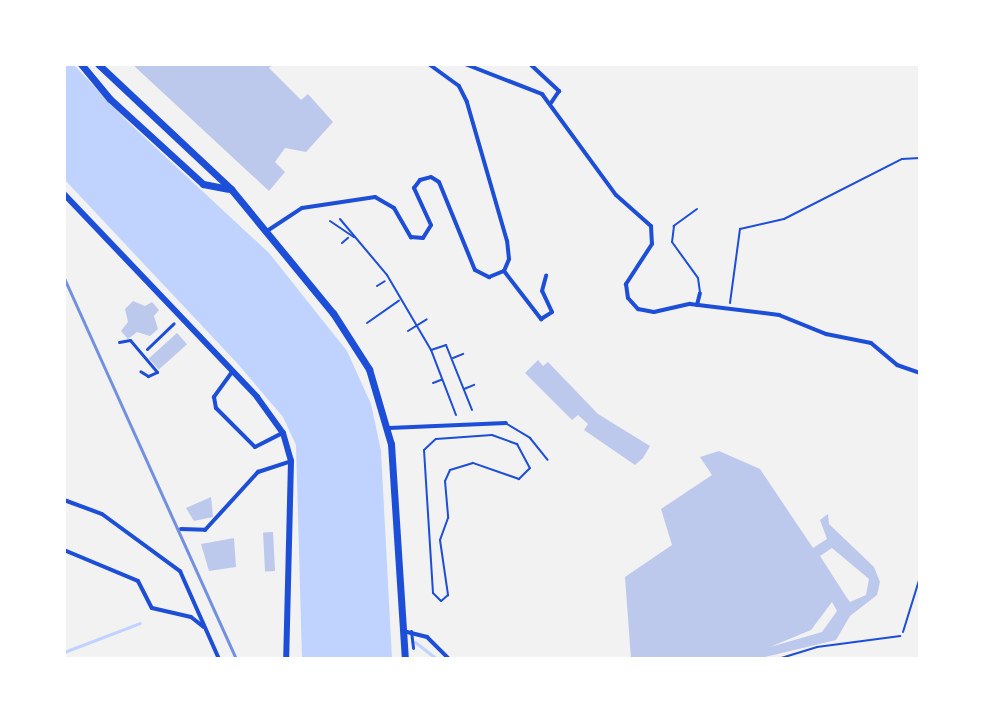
<!DOCTYPE html>
<style>
body{margin:0}
#map{position:relative;width:984px;height:723px;overflow:hidden;background:#f2f2f2;font-family:Figtree,sans-serif}
div>[style]{position:absolute}
[style*='--x']{left:calc(var(--x)*1px);top:calc(var(--y)*1px);width:calc(var(--w)*1px);rotate:calc(var(--a)*1deg)}
.water>*{inset:0;background:#bfd3fe}
.stream>*{height:3px;margin:-1.5px;padding:0 1.5px;transform-origin:1.5px;border-radius:1.5px;background:#bfd3fe}
.building>*{inset:0;background:#bdc9ec;transform-origin:0 0}
.path>*{height:2px;margin:-1px;padding:0 1px;transform-origin:1px;border-radius:1px;background:#1d4ed8}
.service>*{height:2px;margin:-1px;padding:0 1px;transform-origin:1px;border-radius:1px;background:#1d4ed8}
.pedestrian>*{height:3px;margin:-1.5px;padding:0 1.5px;transform-origin:1.5px;border-radius:1.5px;background:#1d4ed8}
.minor>*{height:4px;margin:-2px;padding:0 2px;transform-origin:2px;border-radius:2px;background:#1d4ed8}
.secondary>*{height:6px;margin:-3px;padding:0 3px;transform-origin:3px;border-radius:3px;background:#1d4ed8}
.primary>*{height:7px;margin:-3.5px;padding:0 3.5px;transform-origin:3.5px;border-radius:3.5px;background:#1d4ed8}
.rail>*{height:3px;margin:-1.5px;padding:0 1.5px;transform-origin:1.5px;border-radius:1.5px;background:#7290e2}
span{translate:-50% -50%;white-space:nowrap;text-align:center;line-height:1.15;-webkit-text-stroke:7px #fff;paint-order:stroke}
.frame{position:absolute;inset:0;border:66px solid #fff;pointer-events:none}
</style>
<div id="map">
<div class="water">
<div style="clip-path:polygon(64px 64px,73px 64px,128px 122px,269px 253px,347px 351px,371px 404px,381px 451px,392px 659px,302px 659px,296px 445px,283px 417px,237px 363px,64px 179px)"></div>
</div>
<div class="stream">
<div style="--x:415;--y:642;--w:28;--a:38"></div>
<div style="--x:64;--y:652;--w:81;--a:-20.9"></div>
</div>
<div class="building">
<div style="clip-path:polygon(132px 64px,273px 64px,269px 68px,301px 100px,308px 94px,333px 122px,306px 152px,285px 148px,275px 162px,285px 172px,269px 191px)"></div>
<div style="clip-path:polygon(133px 301px,145px 306px,152px 302px,159px 310px,154px 316px,158px 329px,150px 336px,137px 332px,128px 339px,121px 331px,128px 322px,125px 309px)"></div>
<div style="left:177px;top:333px;width:15px;height:38px;rotate:48deg"></div>
<div style="clip-path:polygon(538px 360px,543px 366px,548px 362px,598px 414px,650px 446px,643px 458px,635px 465px,584px 430px,588px 424px,578px 415px,572px 420px,525px 373px)"></div>
<div style="clip-path:polygon(evenodd,719px 451px,760px 469px,813px 548px,827px 539px,820px 520px,828px 514px,829px 524px,874px 567px,880px 582px,877px 595px,850px 616px,836px 640px,757px 659px,631px 659px,625px 577px,672px 545px,661px 509px,712px 475px,700px 457px,719px 451px,832px 548px,869px 579px,866px 595px,850px 602px,847px 598px,820px 556px,832px 548px,719px 451px,832px 602px,837px 611px,822px 632px,770px 647px,811px 630px,832px 602px)"></div>
<div style="clip-path:polygon(211px 497px,213px 517px,194px 521px,186px 508px)"></div>
<div style="left:273px;top:532px;width:39px;height:10px;rotate:87deg"></div>
<div style="clip-path:polygon(234px 538px,236px 567px,209px 571px,201px 544px)"></div>
</div>
<div class="path">
<div style="--x:340;--y:219;--w:73;--a:50"></div>
<div style="--x:387;--y:275;--w:87;--a:59.6"></div>
<div style="--x:330;--y:221;--w:29;--a:34"></div>
<div style="--x:342;--y:243;--w:8;--a:-40"></div>
<div style="--x:377;--y:286;--w:9;--a:-32"></div>
<div style="--x:730;--y:303;--w:75;--a:-82.3"></div>
<div style="--x:740;--y:229;--w:45;--a:-12.8"></div>
<div style="--x:784;--y:219;--w:132;--a:-27"></div>
<div style="--x:902;--y:159;--w:18;--a:-3"></div>
<div style="--x:367;--y:323;--w:39;--a:-35"></div>
<div style="--x:408;--y:331;--w:22;--a:-32"></div>
<div style="--x:453;--y:358;--w:11;--a:-22"></div>
<div style="--x:433;--y:383;--w:9;--a:-21"></div>
<div style="--x:464;--y:389;--w:11;--a:-22"></div>
<div style="--x:456;--y:415;--w:70;--a:-111"></div>
<div style="--x:431;--y:350;--w:16;--a:-18"></div>
<div style="--x:446;--y:345;--w:70;--a:68.2"></div>
<div style="--x:492;--y:435;--w:27;--a:20"></div>
<div style="--x:517;--y:444;--w:27;--a:62"></div>
<div style="--x:530;--y:468;--w:16;--a:135"></div>
<div style="--x:519;--y:479;--w:49;--a:-160.8"></div>
<div style="--x:473;--y:463;--w:24;--a:163"></div>
<div style="--x:450;--y:470;--w:12;--a:114"></div>
<div style="--x:445;--y:481;--w:37;--a:85"></div>
<div style="--x:448;--y:518;--w:23;--a:110"></div>
<div style="--x:440;--y:540;--w:56;--a:81.7"></div>
<div style="--x:448;--y:595;--w:9;--a:139"></div>
<div style="--x:441;--y:601;--w:11;--a:-135"></div>
<div style="--x:433;--y:593;--w:143;--a:-93.6"></div>
<div style="--x:424;--y:450;--w:16;--a:-43"></div>
<div style="--x:436;--y:439;--w:56;--a:-4.1"></div>
<div style="--x:903;--y:632;--w:58;--a:-72.8"></div>
</div>
<div class="service">
<div style="--x:697;--y:209;--w:29;--a:144"></div>
<div style="--x:674;--y:226;--w:16;--a:97"></div>
<div style="--x:672;--y:242;--w:44;--a:54.2"></div>
<div style="--x:698;--y:278;--w:14;--a:82"></div>
<div style="--x:507;--y:424;--w:27;--a:31"></div>
<div style="--x:530;--y:438;--w:28;--a:51"></div>
<div style="--x:778;--y:659;--w:41;--a:-17.1"></div>
<div style="--x:817;--y:647;--w:84;--a:-7.5"></div>
</div>
<div class="pedestrian">
<div style="--x:119;--y:342;--w:11;--a:-10"></div>
<div style="--x:130;--y:340;--w:42;--a:49.8"></div>
<div style="--x:157;--y:372;--w:10;--a:156"></div>
<div style="--x:148;--y:376;--w:9;--a:-148"></div>
<div style="--x:147;--y:349;--w:37;--a:-44"></div>
<div style="--x:411;--y:631;--w:17;--a:83"></div>
</div>
<div class="minor">
<div style="--x:465;--y:64;--w:83;--a:21.3"></div>
<div style="--x:542;--y:94;--w:125;--a:53.8"></div>
<div style="--x:616;--y:195;--w:47;--a:41.5"></div>
<div style="--x:651;--y:226;--w:18;--a:87"></div>
<div style="--x:652;--y:244;--w:48;--a:123"></div>
<div style="--x:626;--y:284;--w:14;--a:82"></div>
<div style="--x:628;--y:298;--w:15;--a:48"></div>
<div style="--x:638;--y:309;--w:16;--a:11"></div>
<div style="--x:654;--y:312;--w:37;--a:-13"></div>
<div style="--x:690;--y:304;--w:90;--a:7"></div>
<div style="--x:779;--y:315;--w:51;--a:22"></div>
<div style="--x:826;--y:334;--w:46;--a:11.3"></div>
<div style="--x:871;--y:343;--w:34;--a:40"></div>
<div style="--x:897;--y:365;--w:24;--a:19"></div>
<div style="--x:530;--y:64;--w:40;--a:43"></div>
<div style="--x:559;--y:91;--w:14;--a:124"></div>
<div style="--x:267;--y:231;--w:42;--a:-33.3"></div>
<div style="--x:302;--y:208;--w:74;--a:-8.6"></div>
<div style="--x:375;--y:197;--w:22;--a:30"></div>
<div style="--x:394;--y:208;--w:34;--a:60"></div>
<div style="--x:411;--y:237;--w:12;--a:5"></div>
<div style="--x:423;--y:238;--w:15;--a:-58"></div>
<div style="--x:431;--y:225;--w:41;--a:-114.7"></div>
<div style="--x:414;--y:188;--w:10;--a:-53"></div>
<div style="--x:420;--y:180;--w:11;--a:-15"></div>
<div style="--x:431;--y:177;--w:9;--a:32"></div>
<div style="--x:439;--y:182;--w:95;--a:67.8"></div>
<div style="--x:475;--y:270;--w:16;--a:27"></div>
<div style="--x:489;--y:277;--w:16;--a:-22"></div>
<div style="--x:504;--y:271;--w:13;--a:-67"></div>
<div style="--x:509;--y:259;--w:18;--a:-96"></div>
<div style="--x:507;--y:241;--w:145;--a:-106.1"></div>
<div style="--x:467;--y:102;--w:18;--a:-117"></div>
<div style="--x:459;--y:86;--w:37;--a:-144"></div>
<div style="--x:504;--y:271;--w:61;--a:52.4"></div>
<div style="--x:541;--y:319;--w:13;--a:-32"></div>
<div style="--x:552;--y:312;--w:23;--a:-115"></div>
<div style="--x:542;--y:291;--w:16;--a:-75"></div>
<div style="--x:697;--y:305;--w:12;--a:-76"></div>
<div style="--x:232;--y:372;--w:31;--a:126"></div>
<div style="--x:214;--y:397;--w:11;--a:80"></div>
<div style="--x:216;--y:408;--w:55;--a:45"></div>
<div style="--x:255;--y:447;--w:30;--a:-27"></div>
<div style="--x:389;--y:428;--w:117;--a:-2.4"></div>
<div style="--x:64;--y:500;--w:40;--a:20.2"></div>
<div style="--x:102;--y:514;--w:97;--a:36.2"></div>
<div style="--x:180;--y:571;--w:96;--a:66.1"></div>
<div style="--x:181;--y:529;--w:24;--a:2"></div>
<div style="--x:205;--y:530;--w:79;--a:-47.6"></div>
<div style="--x:258;--y:472;--w:35;--a:-18"></div>
<div style="--x:64;--y:550;--w:80;--a:22.7"></div>
<div style="--x:138;--y:581;--w:30;--a:63"></div>
<div style="--x:152;--y:608;--w:40;--a:13"></div>
<div style="--x:191;--y:617;--w:16;--a:38"></div>
<div style="--x:403;--y:631;--w:25;--a:14"></div>
<div style="--x:427;--y:637;--w:31;--a:45"></div>
</div>
<div class="secondary">
<div style="--x:64;--y:194;--w:280;--a:46.4"></div>
<div style="--x:257;--y:397;--w:44;--a:54.2"></div>
<div style="--x:283;--y:433;--w:29;--a:74"></div>
<div style="--x:291;--y:461;--w:198;--a:91.4"></div>
</div>
<div class="primary">
<div style="--x:81;--y:64;--w:45;--a:50.4"></div>
<div style="--x:110;--y:99;--w:126;--a:42.4"></div>
<div style="--x:203;--y:184;--w:25;--a:11"></div>
<div style="--x:98;--y:64;--w:183;--a:43.2"></div>
<div style="--x:231;--y:189;--w:161;--a:50.6"></div>
<div style="--x:333;--y:313;--w:67;--a:57.3"></div>
<div style="--x:369;--y:369;--w:78;--a:73.7"></div>
<div style="--x:391;--y:444;--w:215;--a:86.3"></div>
</div>
<div class="rail">
<div style="--x:64;--y:278;--w:418;--a:65.7"></div>
</div>
<div class="frame"></div>
</div>
